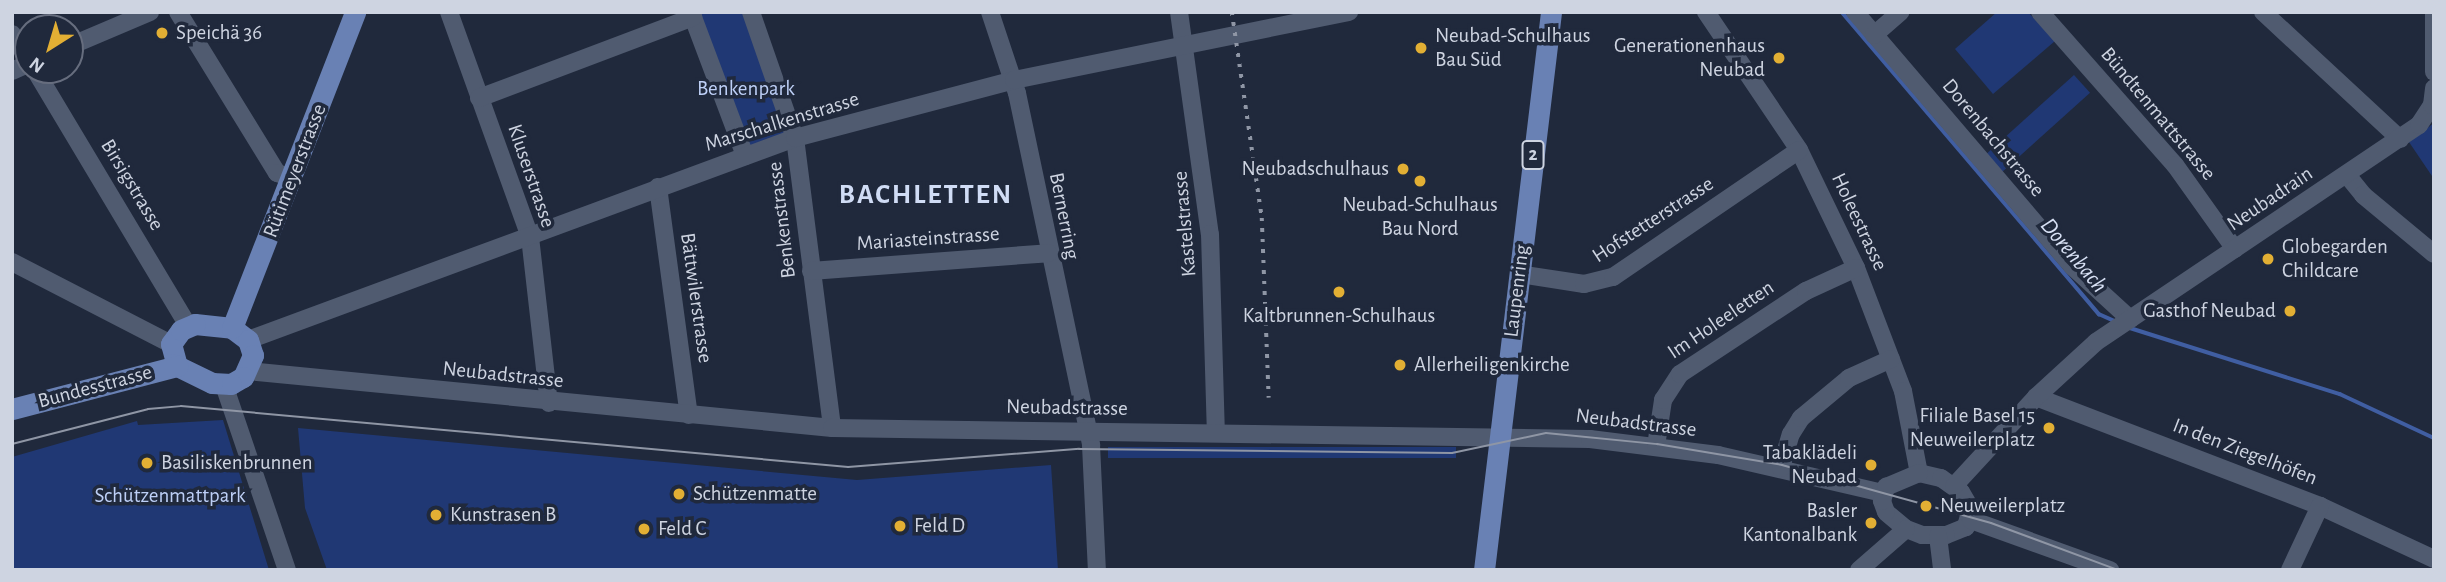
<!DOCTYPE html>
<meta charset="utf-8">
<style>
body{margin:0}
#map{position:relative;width:2446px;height:582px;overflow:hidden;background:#20293c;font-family:"Alegreya Sans",sans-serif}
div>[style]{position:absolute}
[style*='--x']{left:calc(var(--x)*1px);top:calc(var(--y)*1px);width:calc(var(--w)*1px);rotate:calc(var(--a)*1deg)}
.green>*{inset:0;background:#203874;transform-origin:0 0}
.stream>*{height:3.5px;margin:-1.75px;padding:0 1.75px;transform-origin:1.75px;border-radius:1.75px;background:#405ea2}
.minor>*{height:18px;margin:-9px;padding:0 9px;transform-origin:9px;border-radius:9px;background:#505b70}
.major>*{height:21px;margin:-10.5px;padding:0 10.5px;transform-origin:10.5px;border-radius:10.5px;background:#6981b4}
.tram>*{height:2px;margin:-1px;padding:0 1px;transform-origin:1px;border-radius:1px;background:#8f96a5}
.rail>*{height:3.5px;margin-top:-1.75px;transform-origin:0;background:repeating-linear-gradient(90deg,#8f96a5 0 3.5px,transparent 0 10.5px)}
.dots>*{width:19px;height:19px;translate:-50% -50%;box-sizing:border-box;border:4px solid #20293c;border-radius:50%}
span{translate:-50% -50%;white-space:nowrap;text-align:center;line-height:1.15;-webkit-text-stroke:7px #20293c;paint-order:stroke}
.shield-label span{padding:2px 5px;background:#20293c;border:2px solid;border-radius:5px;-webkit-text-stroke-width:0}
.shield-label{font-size:19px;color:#ced4e1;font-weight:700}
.poi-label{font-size:21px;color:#ced4e1}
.left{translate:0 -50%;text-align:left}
.right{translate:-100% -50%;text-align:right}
.park-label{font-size:21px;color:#bdcff6}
.street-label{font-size:21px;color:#ced4e1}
.water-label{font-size:23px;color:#d8e1f5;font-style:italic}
.district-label{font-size:28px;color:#d0dcf5;font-weight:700;letter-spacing:2px}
.frame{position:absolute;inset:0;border:14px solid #ced4e1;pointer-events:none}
.north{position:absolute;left:14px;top:14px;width:70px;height:70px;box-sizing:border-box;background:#20293c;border:2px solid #666d7e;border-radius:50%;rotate:217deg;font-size:19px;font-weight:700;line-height:28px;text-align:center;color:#ced4e1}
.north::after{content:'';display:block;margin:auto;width:24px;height:32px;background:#e2af34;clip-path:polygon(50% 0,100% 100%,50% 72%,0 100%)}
</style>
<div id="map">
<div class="green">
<div style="clip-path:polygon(687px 12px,748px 12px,794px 135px,739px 154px)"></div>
<div style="clip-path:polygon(1997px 12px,2028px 12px,2055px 41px,1993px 94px,1955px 49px)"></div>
<div style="left:2074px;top:75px;width:24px;height:118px;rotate:48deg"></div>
<div style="clip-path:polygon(2434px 123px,2434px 179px,2409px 142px)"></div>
<div style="clip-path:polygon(223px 420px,269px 570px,12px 570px,12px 457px,137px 421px,138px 425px)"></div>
<div style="clip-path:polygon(298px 428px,857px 480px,1051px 465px,1058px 570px,327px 570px,305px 508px)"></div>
<div style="left:1108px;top:447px;width:348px;height:11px"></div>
</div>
<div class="stream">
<div style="--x:1842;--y:12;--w:397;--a:49.6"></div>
<div style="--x:2099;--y:314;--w:20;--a:24"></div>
<div style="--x:2127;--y:327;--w:223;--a:17.5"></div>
<div style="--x:2340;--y:394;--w:104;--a:25.1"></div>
</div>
<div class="minor">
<div style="--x:178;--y:12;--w:189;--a:58.4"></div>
<div style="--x:277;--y:173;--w:16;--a:18"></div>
<div style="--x:449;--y:12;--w:239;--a:70.2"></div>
<div style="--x:530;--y:237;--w:167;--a:83.5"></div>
<div style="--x:691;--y:12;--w:154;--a:69.4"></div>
<div style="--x:751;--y:12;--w:133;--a:70.8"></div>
<div style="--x:795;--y:138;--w:292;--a:82.7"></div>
<div style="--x:990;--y:12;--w:85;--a:71.6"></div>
<div style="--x:1017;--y:93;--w:360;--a:78.1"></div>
<div style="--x:1091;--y:445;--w:125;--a:87.3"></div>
<div style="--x:1179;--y:12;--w:224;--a:82.1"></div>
<div style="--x:1210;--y:234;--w:199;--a:88.3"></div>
<div style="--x:1706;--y:12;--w:166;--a:56"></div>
<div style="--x:1799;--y:150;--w:131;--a:64.2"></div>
<div style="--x:1856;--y:268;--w:132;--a:69.1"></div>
<div style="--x:1903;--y:391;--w:84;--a:79"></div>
<div style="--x:1855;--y:12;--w:334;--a:49.5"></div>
<div style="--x:2072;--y:266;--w:79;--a:42.4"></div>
<div style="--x:2040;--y:12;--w:204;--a:48.6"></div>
<div style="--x:2175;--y:165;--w:103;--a:54.5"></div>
<div style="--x:2263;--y:12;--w:187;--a:42.8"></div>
<div style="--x:2434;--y:12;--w:60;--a:90"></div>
<div style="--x:12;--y:34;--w:30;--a:57"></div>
<div style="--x:1874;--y:35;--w:35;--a:-41"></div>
<div style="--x:70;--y:46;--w:87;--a:-23"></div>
<div style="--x:35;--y:70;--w:298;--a:59.1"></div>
<div style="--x:12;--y:71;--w:17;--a:-24"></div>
<div style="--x:479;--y:98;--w:229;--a:-20.7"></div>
<div style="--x:2347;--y:175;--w:26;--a:51"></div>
<div style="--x:2363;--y:195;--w:92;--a:39.7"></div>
<div style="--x:658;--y:187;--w:230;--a:82.3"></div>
<div style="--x:12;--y:262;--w:179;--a:27.3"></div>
<div style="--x:811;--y:271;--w:238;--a:-4.3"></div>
<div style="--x:1519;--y:274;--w:66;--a:8.7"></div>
<div style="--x:1584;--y:284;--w:30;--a:-14"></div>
<div style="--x:1613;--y:277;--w:225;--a:-34.3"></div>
<div style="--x:248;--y:340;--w:583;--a:-20.27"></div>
<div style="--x:795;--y:138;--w:227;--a:-14.8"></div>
<div style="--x:1014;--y:80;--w:342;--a:-11.5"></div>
<div style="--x:248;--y:371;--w:587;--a:5.57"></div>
<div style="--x:832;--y:428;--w:758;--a:0.83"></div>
<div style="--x:1590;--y:439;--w:129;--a:7.1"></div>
<div style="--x:1718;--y:455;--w:169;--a:13"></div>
<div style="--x:224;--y:385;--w:195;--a:71.2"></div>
<div style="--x:2036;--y:397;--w:304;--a:21"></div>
<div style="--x:2320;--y:506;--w:126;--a:24.9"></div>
<div style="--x:1656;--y:446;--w:47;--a:-81.3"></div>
<div style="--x:1663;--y:400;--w:31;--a:-57"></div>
<div style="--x:1680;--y:374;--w:151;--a:-33.4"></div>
<div style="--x:1806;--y:291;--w:55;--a:-24.7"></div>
<div style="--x:1781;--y:468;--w:35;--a:-74"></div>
<div style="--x:1791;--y:434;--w:19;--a:-58"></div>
<div style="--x:1801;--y:418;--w:62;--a:-39.8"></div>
<div style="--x:1849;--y:378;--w:46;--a:-24.3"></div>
<div style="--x:1919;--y:473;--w:23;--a:13"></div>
<div style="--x:1941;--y:478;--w:24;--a:35"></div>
<div style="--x:1961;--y:492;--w:20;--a:60"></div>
<div style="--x:1971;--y:509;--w:19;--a:106"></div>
<div style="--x:1966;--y:527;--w:22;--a:158"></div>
<div style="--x:1946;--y:535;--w:24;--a:180"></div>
<div style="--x:1922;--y:535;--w:17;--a:-159"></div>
<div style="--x:1906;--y:529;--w:26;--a:-140"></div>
<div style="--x:1886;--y:512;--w:12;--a:-110"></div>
<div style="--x:1882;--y:501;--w:15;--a:-74"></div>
<div style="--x:1886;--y:487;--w:36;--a:-23"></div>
<div style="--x:1954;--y:486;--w:121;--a:-47.3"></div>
<div style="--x:2036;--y:397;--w:81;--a:-42.5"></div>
<div style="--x:2096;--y:342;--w:389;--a:-33.9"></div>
<div style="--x:2419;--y:125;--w:24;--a:-57"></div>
<div style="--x:2432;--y:105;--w:17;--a:-83"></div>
<div style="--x:1971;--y:520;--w:148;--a:19.8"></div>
<div style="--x:1938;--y:536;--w:34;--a:83"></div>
<div style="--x:1859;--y:570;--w:62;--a:-41.1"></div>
<div style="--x:2290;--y:570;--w:71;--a:-64.9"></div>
</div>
<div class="major">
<div style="--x:195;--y:324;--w:37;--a:6"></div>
<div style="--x:232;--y:328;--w:20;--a:37"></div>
<div style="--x:248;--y:340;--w:16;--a:72"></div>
<div style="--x:253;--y:355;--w:24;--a:114"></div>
<div style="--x:243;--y:377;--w:14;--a:150"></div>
<div style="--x:231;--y:384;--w:19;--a:-177"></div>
<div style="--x:212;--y:383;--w:39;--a:-154"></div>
<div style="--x:177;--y:366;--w:23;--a:-105"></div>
<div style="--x:171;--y:344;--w:17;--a:-54"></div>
<div style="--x:181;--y:330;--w:15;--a:-23"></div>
<div style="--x:232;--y:328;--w:339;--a:-68.7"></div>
<div style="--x:12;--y:409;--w:171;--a:-14.6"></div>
<div style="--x:1484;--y:570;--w:562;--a:-83.15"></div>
</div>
<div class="tram">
<div style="--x:12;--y:444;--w:140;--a:-14.4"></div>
<div style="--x:148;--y:409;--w:33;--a:-5"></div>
<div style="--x:181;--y:406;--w:670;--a:5.23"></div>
<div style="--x:848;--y:467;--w:232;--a:-4.5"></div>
<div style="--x:1079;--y:449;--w:373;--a:0.6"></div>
<div style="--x:1452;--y:453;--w:96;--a:-12"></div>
<div style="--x:1546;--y:433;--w:112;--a:5.7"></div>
<div style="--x:1657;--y:444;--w:127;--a:9.5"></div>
<div style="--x:1782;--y:465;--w:217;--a:15.5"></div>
<div style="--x:1991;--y:523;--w:135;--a:20.3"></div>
</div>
<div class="rail">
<div style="--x:1232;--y:12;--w:208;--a:81.7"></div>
<div style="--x:1262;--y:218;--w:180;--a:87.8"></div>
</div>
<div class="dots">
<div style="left:162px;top:33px;background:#e2af34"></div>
<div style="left:1421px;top:48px;background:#e2af34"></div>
<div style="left:1779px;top:58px;background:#e2af34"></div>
<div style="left:1403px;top:169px;background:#e2af34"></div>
<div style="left:1420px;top:181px;background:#e2af34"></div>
<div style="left:2268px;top:259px;background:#e2af34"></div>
<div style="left:1339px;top:292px;background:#e2af34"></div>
<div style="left:2290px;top:311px;background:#e2af34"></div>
<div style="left:1400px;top:365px;background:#e2af34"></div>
<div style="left:2049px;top:428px;background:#e2af34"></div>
<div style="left:147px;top:463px;background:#e2af34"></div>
<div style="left:1871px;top:465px;background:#e2af34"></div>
<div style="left:679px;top:494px;background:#e2af34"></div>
<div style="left:1926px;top:506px;background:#e2af34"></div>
<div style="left:436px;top:515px;background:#e2af34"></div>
<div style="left:1871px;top:523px;background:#e2af34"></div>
<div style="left:900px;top:526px;background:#e2af34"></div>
<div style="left:644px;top:529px;background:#e2af34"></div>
</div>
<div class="shield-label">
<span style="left:1533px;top:155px">2</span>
</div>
<div class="poi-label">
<span class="left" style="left:176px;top:33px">Speichä 36</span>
<span class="left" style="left:1435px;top:48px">Neubad-Schulhaus<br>Bau Süd</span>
<span class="right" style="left:1765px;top:58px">Generationenhaus<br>Neubad</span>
<span class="right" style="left:1389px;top:169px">Neubadschulhaus</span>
<span style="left:1420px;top:217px">Neubad-Schulhaus<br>Bau Nord</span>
<span class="left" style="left:2282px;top:259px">Globegarden<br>Childcare</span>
<span class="right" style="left:2276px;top:311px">Gasthof Neubad</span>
<span style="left:1339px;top:316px">Kaltbrunnen-Schulhaus</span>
<span class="left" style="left:1414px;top:365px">Allerheiligenkirche</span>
<span class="right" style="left:2035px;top:428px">Filiale Basel 15<br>Neuweilerplatz</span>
<span class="right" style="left:1857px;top:465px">Tabaklädeli<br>Neubad</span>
<span class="left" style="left:161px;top:463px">Basiliskenbrunnen</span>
<span class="left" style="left:693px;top:494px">Schützenmatte</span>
<span class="left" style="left:1940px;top:506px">Neuweilerplatz</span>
<span class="right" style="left:1857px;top:523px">Basler<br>Kantonalbank</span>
<span class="left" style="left:450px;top:515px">Kunstrasen B</span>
<span class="left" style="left:914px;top:526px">Feld D</span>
<span class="left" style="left:658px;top:529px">Feld C</span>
</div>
<div class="park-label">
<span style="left:746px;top:89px">Benkenpark</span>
<span style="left:170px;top:496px">Schützenmattpark</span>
</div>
<div class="street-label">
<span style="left:2158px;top:114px;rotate:50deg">Bündtenmattstrasse</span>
<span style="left:782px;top:122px;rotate:-17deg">Marschalkenstrasse</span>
<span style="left:1993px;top:138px;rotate:50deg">Dorenbachstrasse</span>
<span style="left:295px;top:171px;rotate:-69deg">Rütimeyerstrasse</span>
<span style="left:531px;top:176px;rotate:71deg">Kluserstrasse</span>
<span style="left:132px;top:185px;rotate:59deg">Birsigstrasse</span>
<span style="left:2270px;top:199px;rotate:-34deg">Neubadrain</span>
<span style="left:1064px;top:216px;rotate:79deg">Bernerring</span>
<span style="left:782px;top:220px;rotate:-97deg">Benkenstrasse</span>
<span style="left:1653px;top:220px;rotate:-33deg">Hofstetterstrasse</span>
<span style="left:1859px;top:222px;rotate:65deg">Holeestrasse</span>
<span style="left:1185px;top:224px;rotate:-95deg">Kastelstrasse</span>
<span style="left:928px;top:239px;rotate:-4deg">Mariasteinstrasse</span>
<span style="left:1517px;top:291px;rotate:-83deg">Laupenring</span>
<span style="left:696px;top:298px;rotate:82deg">Bättwilerstrasse</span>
<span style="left:1721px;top:320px;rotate:-34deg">Im Holeeletten</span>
<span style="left:503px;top:375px;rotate:6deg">Neubadstrasse</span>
<span style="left:95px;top:387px;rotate:-15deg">Bundesstrasse</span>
<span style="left:1067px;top:408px;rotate:1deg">Neubadstrasse</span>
<span style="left:1636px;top:423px;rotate:7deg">Neubadstrasse</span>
<span style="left:2245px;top:452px;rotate:21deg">In den Ziegelhöfen</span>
</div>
<div class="water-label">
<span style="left:2073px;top:256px;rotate:50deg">Dorenbach</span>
</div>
<div class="district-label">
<span style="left:926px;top:195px">BACHLETTEN</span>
</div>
<div class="frame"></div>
<div class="north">N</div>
</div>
